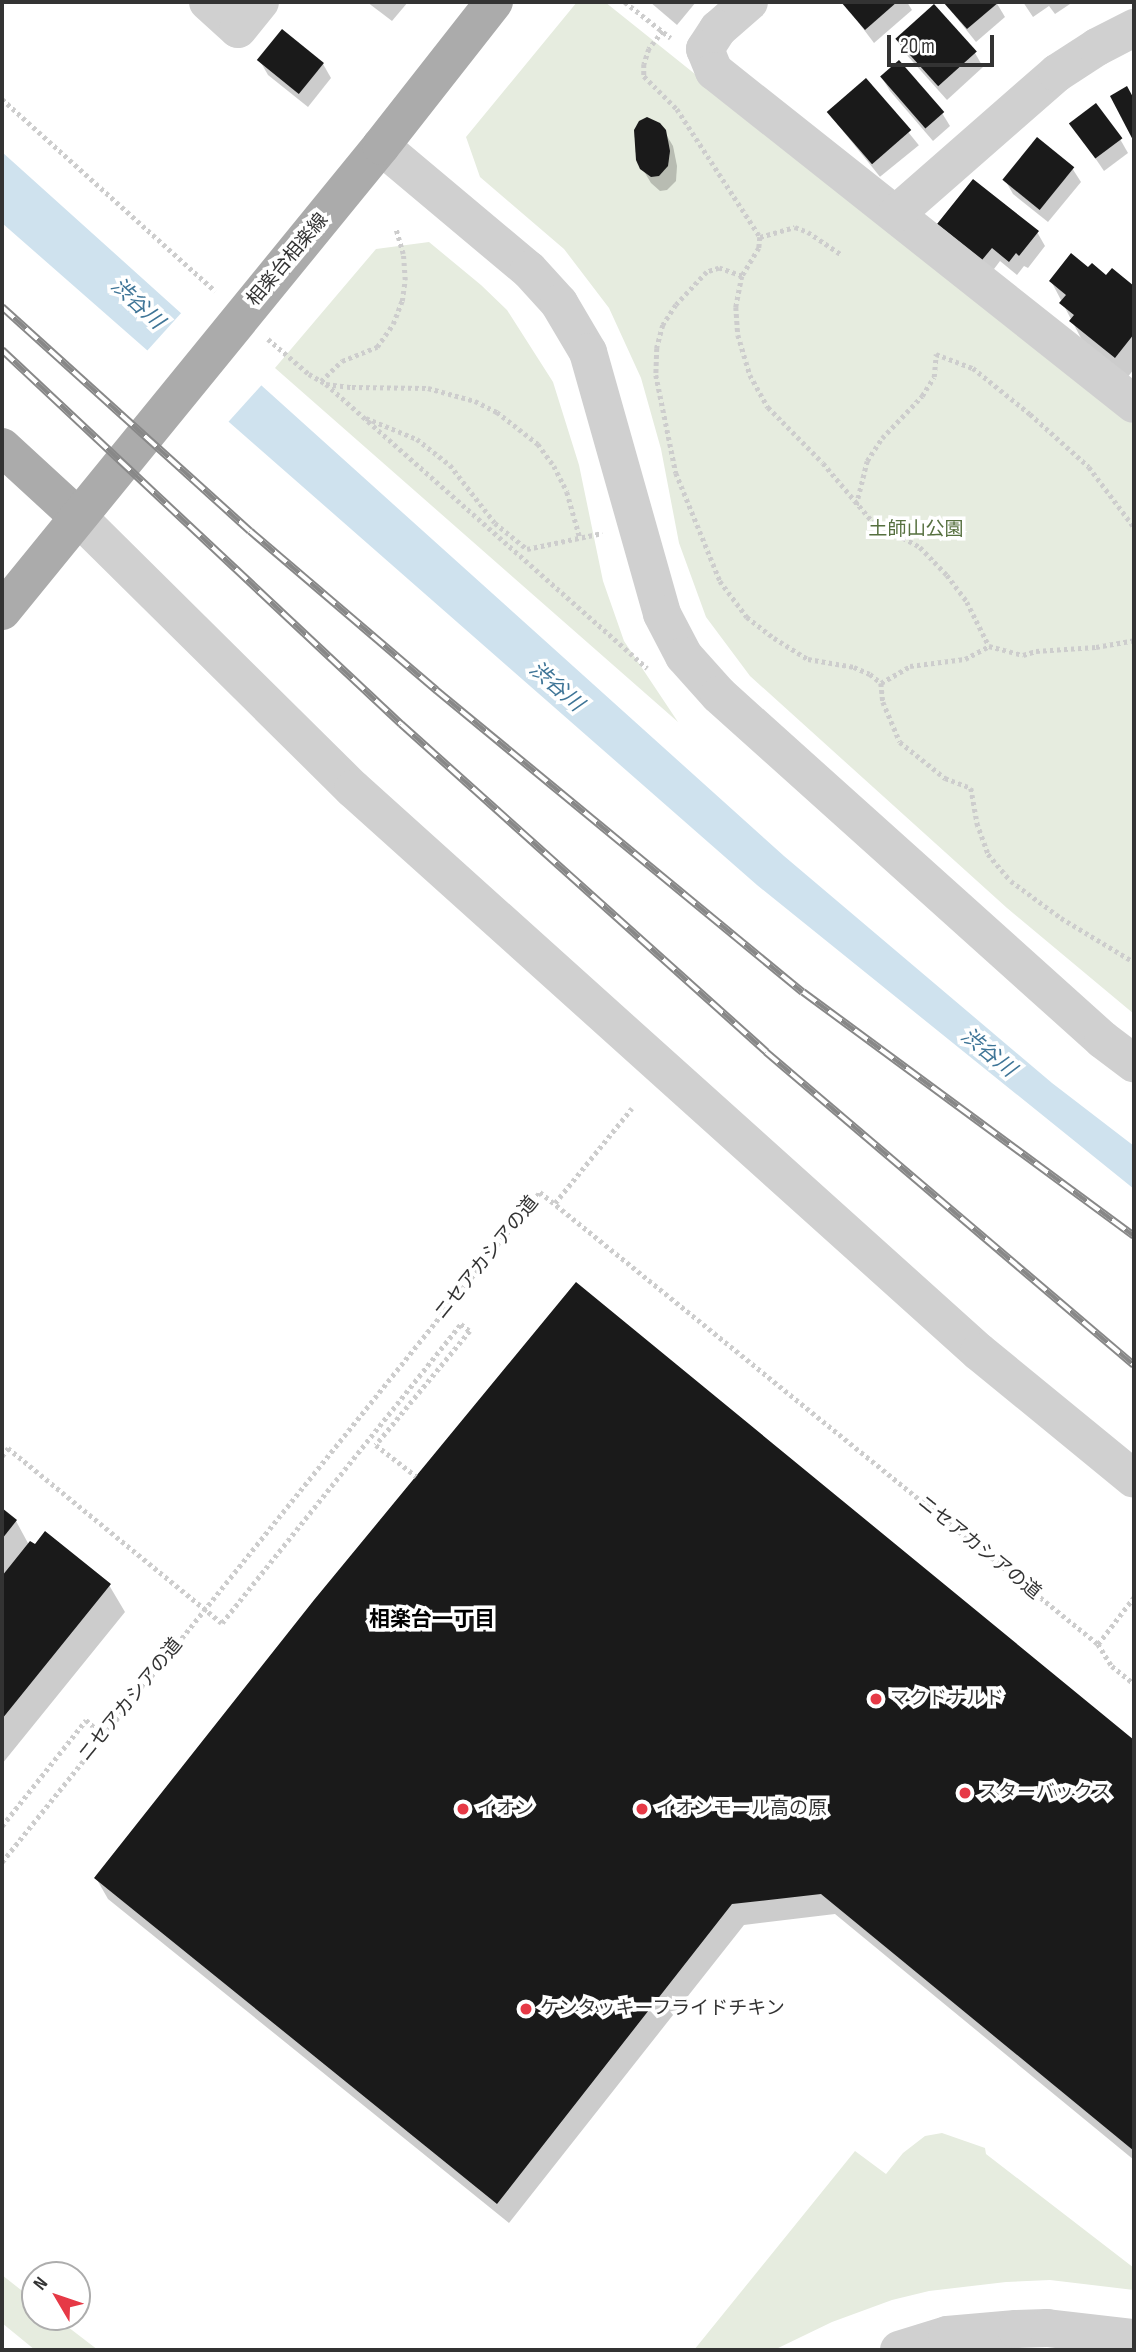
<!DOCTYPE html>
<meta charset="utf-8">
<style>
body{margin:0}
#map{position:relative;width:1136px;height:2352px;overflow:hidden;background:#fff;font-family:"Sofia Sans Condensed","Noto Sans JP",sans-serif}
div>[style]{position:absolute}
[style*='--x']{left:calc(var(--x)*1px);top:calc(var(--y)*1px);width:calc(var(--w)*1px);rotate:calc(var(--a)*1deg)}
.green>*{inset:0;background:#e6ecdf}
.water>*{inset:0;background:#cfe2ee}
.pier>*{inset:0;background:#fff;transform-origin:0 0}
.shadow>*{inset:0;background:#0003;transform-origin:0 0}
.building>*{inset:0;background:#1a1a1a;transform-origin:0 0}
.path>*{height:4.5px;margin-top:-2.25px;transform-origin:0;background:repeating-linear-gradient(90deg,#cdcdcd 0 3.5px,transparent 0 7px)}
.minor>*{height:38px;margin:-19px;padding:0 19px;transform-origin:19px;border-radius:19px;background:#d0d0d0}
.major>*{height:38px;margin:-19px;padding:0 19px;transform-origin:19px;border-radius:19px;background:#ababab}
.rail>*{height:8px;margin-top:-4px;transform-origin:0;background:repeating-linear-gradient(90deg,#fff 0 16px,#888 0 32px);box-sizing:border-box;border-block:2px solid #888}
.dots>*{width:19px;height:19px;translate:-50% -50%;box-sizing:border-box;border:4px solid #fff;border-radius:50%}
span{translate:-50% -50%;white-space:nowrap;text-align:center;line-height:1.15;-webkit-text-stroke:7px #fff;paint-order:stroke}
.street-label{font-size:19px;color:#333}
.park-label{font-size:19px;color:#56703f}
.poi-label{font-size:19px;color:#333}
.left{translate:0 -50%;text-align:left}
.water-label{font-size:21px;color:#3f7597;font-style:italic}
.neighbourhood-label{font-size:21px;color:#000;font-weight:700}
.frame{position:absolute;inset:0;border:4px solid #333;pointer-events:none}
.north{position:absolute;left:21px;top:2261px;width:70px;height:70px;box-sizing:border-box;background:#fff;border:2px solid #adadad;border-radius:50%;rotate:309deg;font-size:19px;font-weight:700;line-height:28px;text-align:center;color:#333}
.north::after{content:'';display:block;margin:auto;width:24px;height:32px;background:#e63946;clip-path:polygon(50% 0,100% 100%,50% 72%,0 100%)}
.scale{position:absolute;left:887px;top:35px;width:107px;height:32px;box-sizing:border-box;border:4px solid #333;border-top:0;padding-left:9px;font-size:21px;line-height:24px;white-space:nowrap;color:#333;-webkit-text-stroke:5px #fff;paint-order:stroke}
</style>
<div id="map">
<div class="green">
<div style="clip-path:polygon(577px 2px,605px 2px,1134px 425px,1134px 1014px,1007px 908px,750px 676px,706px 617px,679px 543px,661px 449px,641px 378px,609px 308px,564px 249px,480px 177px,466px 137px)"></div>
<div style="clip-path:polygon(429px 242px,481px 285px,507px 310px,553px 382px,579px 465px,603px 581px,624px 641px,678px 722px,275px 368px,376px 249px)"></div>
<div style="clip-path:polygon(942px 2133px,985px 2148px,986px 2154px,1134px 2268px,1134px 2290px,1050px 2280px,1006px 2282px,929px 2291px,892px 2300px,832px 2322px,774px 2350px,694px 2350px,855px 2151px,886px 2174px,903px 2153px,925px 2136px)"></div>
<div style="clip-path:polygon(2px 2275px,35px 2301px,35px 2317px,55px 2317px,98px 2350px,35px 2350px,2px 2323px)"></div>
</div>
<div class="water">
<div style="clip-path:polygon(2px 152px,784px 856px,1052px 1083px,1134px 1146px,1134px 1189px,757px 885px,2px 223px)"></div>
</div>
<div class="pier">
<div style="left:183px;top:311px;width:108px;height:58px;rotate:42deg"></div>
</div>
<div class="shadow">
<div style="clip-path:polygon(367px 2px,408px 2px,392px 21px)"></div>
<div style="clip-path:polygon(650px 2px,696px 2px,677px 25px)"></div>
<div style="clip-path:polygon(843px 2px,907px 2px,912px 10px,874px 43px)"></div>
<div style="clip-path:polygon(944px 2px,996px 2px,1005px 17px,976px 42px)"></div>
<div style="clip-path:polygon(1023px 2px,1073px 2px,1055px 14px,1049px 6px,1033px 17px)"></div>
<div style="clip-path:polygon(897px 39px,975px 53px,983px 67px,947px 100px,905px 53px)"></div>
<div style="clip-path:polygon(260px 61px,323px 64px,331px 78px,308px 107px,268px 75px)"></div>
<div style="clip-path:polygon(882px 78px,942px 113px,950px 126px,933px 141px,890px 91px)"></div>
<div style="left:866px;top:80px;width:84px;height:50px;rotate:51deg"></div>
<div style="clip-path:polygon(1072px 124px,1120px 139px,1128px 153px,1104px 171px)"></div>
<div style="clip-path:polygon(664px 131px,673px 146px,677px 166px,676px 181px,667px 190px,660px 191px,651px 183px,642px 168px)"></div>
<div style="clip-path:polygon(1072px 168px,1081px 182px,1048px 222px,1013px 194px,1005px 180px)"></div>
<div style="clip-path:polygon(1037px 232px,1045px 246px,1028px 268px,1024px 266px,1017px 275px,1000px 261px,991px 273px,947px 238px)"></div>
<div style="clip-path:polygon(1089px 269px,1107px 277px,1112px 270px,1134px 288px,1134px 369px,1127px 378px,1083px 342px,1051px 281px)"></div>
<div style="clip-path:polygon(576px 1285px,1134px 1741px,1134px 2160px,835px 1914px,744px 1925px,509px 2223px,108px 1899px,96px 1878px)"></div>
<div style="clip-path:polygon(2px 1510px,16px 1521px,29px 1545px,109px 1585px,125px 1612px,2px 1764px)"></div>
</div>
<div class="building">
<div style="clip-path:polygon(841px 2px,897px 2px,865px 30px)"></div>
<div style="clip-path:polygon(943px 2px,999px 2px,967px 29px)"></div>
<div style="left:934px;top:4px;width:64px;height:52px;rotate:48deg"></div>
<div style="left:282px;top:29px;width:54px;height:40px;rotate:39deg"></div>
<div style="left:899px;top:60px;width:69px;height:25px;rotate:49deg"></div>
<div style="left:866px;top:78px;width:69px;height:52px;rotate:49deg"></div>
<div style="clip-path:polygon(1127px 86px,1134px 99px,1134px 142px,1110px 96px)"></div>
<div style="left:1096px;top:103px;width:44px;height:34px;rotate:53deg"></div>
<div style="clip-path:polygon(647px 117px,660px 123px,666px 130px,670px 151px,668px 166px,659px 176px,651px 177px,640px 169px,636px 160px,634px 130px,639px 121px)"></div>
<div style="left:1037px;top:137px;width:48px;height:55px;rotate:39deg"></div>
<div style="clip-path:polygon(973px 179px,1039px 231px,1019px 256px,1016px 253px,1009px 262px,992px 248px,982px 260px,937px 224px)"></div>
<div style="clip-path:polygon(1071px 253px,1088px 267px,1092px 263px,1106px 275px,1112px 268px,1134px 286px,1134px 334px,1115px 358px,1069px 321px,1074px 315px,1059px 303px,1066px 295px,1049px 281px)"></div>
<div style="clip-path:polygon(576px 1282px,1134px 1740px,1134px 2151px,821px 1894px,732px 1904px,497px 2204px,94px 1878px,314px 1600px)"></div>
<div style="clip-path:polygon(2px 1508px,17px 1520px,2px 1539px)"></div>
<div style="clip-path:polygon(45px 1531px,111px 1584px,2px 1719px,2px 1576px,30px 1541px,35px 1544px)"></div>
</div>
<div class="path">
<div style="--x:625;--y:2;--w:58;--a:38"></div>
<div style="--x:663;--y:31;--w:23;--a:128"></div>
<div style="--x:649;--y:49;--w:16;--a:108"></div>
<div style="--x:644;--y:64;--w:12;--a:90"></div>
<div style="--x:644;--y:76;--w:47;--a:45"></div>
<div style="--x:677;--y:109;--w:153;--a:57"></div>
<div style="--x:760;--y:237;--w:11;--a:95"></div>
<div style="--x:759;--y:248;--w:33;--a:121"></div>
<div style="--x:742;--y:276;--w:32;--a:101"></div>
<div style="--x:736;--y:307;--w:28;--a:86"></div>
<div style="--x:738;--y:335;--w:42;--a:73.3"></div>
<div style="--x:750;--y:375;--w:37;--a:61"></div>
<div style="--x:768;--y:407;--w:78;--a:45.5"></div>
<div style="--x:823;--y:463;--w:76;--a:49.8"></div>
<div style="--x:872;--y:521;--w:55;--a:28.4"></div>
<div style="--x:920;--y:547;--w:39;--a:46"></div>
<div style="--x:947;--y:575;--w:34;--a:53"></div>
<div style="--x:967;--y:602;--w:49;--a:63.4"></div>
<div style="--x:989;--y:646;--w:35;--a:15"></div>
<div style="--x:1023;--y:655;--w:14;--a:-17"></div>
<div style="--x:1036;--y:651;--w:60;--a:-3.8"></div>
<div style="--x:1096;--y:647;--w:39;--a:-10"></div>
<div style="--x:2;--y:99;--w:287;--a:42"></div>
<div style="--x:760;--y:237;--w:36;--a:-16"></div>
<div style="--x:795;--y:227;--w:14;--a:21"></div>
<div style="--x:808;--y:232;--w:41;--a:34.1"></div>
<div style="--x:742;--y:276;--w:24;--a:-161"></div>
<div style="--x:719;--y:268;--w:13;--a:162"></div>
<div style="--x:707;--y:272;--w:45;--a:133.2"></div>
<div style="--x:676;--y:305;--w:24;--a:123"></div>
<div style="--x:663;--y:325;--w:24;--a:105"></div>
<div style="--x:657;--y:348;--w:27;--a:92"></div>
<div style="--x:656;--y:375;--w:100;--a:78.5"></div>
<div style="--x:676;--y:473;--w:117;--a:67.8"></div>
<div style="--x:720;--y:581;--w:45;--a:53.1"></div>
<div style="--x:747;--y:617;--w:34;--a:38"></div>
<div style="--x:774;--y:638;--w:40;--a:32"></div>
<div style="--x:808;--y:659;--w:47;--a:9.9"></div>
<div style="--x:854;--y:667;--w:17;--a:24"></div>
<div style="--x:870;--y:674;--w:14;--a:39"></div>
<div style="--x:881;--y:683;--w:19;--a:84"></div>
<div style="--x:883;--y:702;--w:43;--a:67"></div>
<div style="--x:900;--y:742;--w:58;--a:38.7"></div>
<div style="--x:945;--y:778;--w:28;--a:21"></div>
<div style="--x:971;--y:788;--w:36;--a:80"></div>
<div style="--x:977;--y:823;--w:33;--a:70"></div>
<div style="--x:988;--y:854;--w:35;--a:50"></div>
<div style="--x:1011;--y:881;--w:62;--a:36.5"></div>
<div style="--x:1061;--y:918;--w:85;--a:31.1"></div>
<div style="--x:268;--y:339;--w:54;--a:40.5"></div>
<div style="--x:309;--y:374;--w:20;--a:30"></div>
<div style="--x:326;--y:384;--w:429;--a:41.5"></div>
<div style="--x:321;--y:381;--w:29;--a:-44"></div>
<div style="--x:342;--y:361;--w:38;--a:-22"></div>
<div style="--x:377;--y:347;--w:28;--a:-55"></div>
<div style="--x:393;--y:324;--w:25;--a:-69"></div>
<div style="--x:402;--y:301;--w:21;--a:-82"></div>
<div style="--x:405;--y:280;--w:26;--a:-94"></div>
<div style="--x:403;--y:254;--w:26;--a:-106"></div>
<div style="--x:326;--y:384;--w:26;--a:7"></div>
<div style="--x:352;--y:387;--w:76;--a:0.8"></div>
<div style="--x:428;--y:388;--w:49;--a:15.5"></div>
<div style="--x:475;--y:401;--w:25;--a:27"></div>
<div style="--x:497;--y:412;--w:52;--a:38"></div>
<div style="--x:538;--y:444;--w:27;--a:54"></div>
<div style="--x:554;--y:466;--w:29;--a:63"></div>
<div style="--x:567;--y:492;--w:48;--a:74.2"></div>
<div style="--x:366;--y:418;--w:55;--a:22.4"></div>
<div style="--x:417;--y:439;--w:42;--a:38.2"></div>
<div style="--x:450;--y:465;--w:73;--a:52.2"></div>
<div style="--x:495;--y:523;--w:41;--a:39.1"></div>
<div style="--x:527;--y:549;--w:77;--a:-12"></div>
<div style="--x:856;--y:505;--w:45;--a:-76"></div>
<div style="--x:867;--y:461;--w:27;--a:-57"></div>
<div style="--x:882;--y:438;--w:58;--a:-46.4"></div>
<div style="--x:922;--y:396;--w:22;--a:-58"></div>
<div style="--x:934;--y:377;--w:23;--a:-85"></div>
<div style="--x:936;--y:354;--w:40;--a:21"></div>
<div style="--x:973;--y:368;--w:73;--a:38.9"></div>
<div style="--x:1030;--y:414;--w:79;--a:41.9"></div>
<div style="--x:1089;--y:467;--w:75;--a:53.1"></div>
<div style="--x:881;--y:683;--w:34;--a:-30"></div>
<div style="--x:910;--y:666;--w:55;--a:-7.3"></div>
<div style="--x:965;--y:659;--w:27;--a:-28"></div>
<div style="--x:555;--y:1203;--w:122;--a:-51"></div>
<div style="--x:2;--y:1456;--w:10;--a:-53"></div>
<div style="--x:8;--y:1448;--w:276;--a:39.3"></div>
<div style="--x:222;--y:1623;--w:383;--a:-51.4"></div>
<div style="--x:461;--y:1324;--w:11;--a:38"></div>
<div style="--x:470;--y:1331;--w:148;--a:129.5"></div>
<div style="--x:376;--y:1445;--w:51;--a:37.8"></div>
<div style="--x:1098;--y:1644;--w:59;--a:-52.5"></div>
<div style="--x:2;--y:1826;--w:135;--a:-51.6"></div>
<div style="--x:86;--y:1720;--w:23;--a:41"></div>
<div style="--x:2;--y:1862;--w:859;--a:-51.24"></div>
<div style="--x:540;--y:1192;--w:718;--a:39.01"></div>
<div style="--x:1098;--y:1644;--w:26;--a:58"></div>
<div style="--x:1112;--y:1666;--w:28;--a:39"></div>
</div>
<div class="minor">
<div style="--x:208;--y:2;--w:40;--a:42"></div>
<div style="--x:238;--y:29;--w:35;--a:-51"></div>
<div style="--x:749;--y:2;--w:41;--a:138.9"></div>
<div style="--x:718;--y:29;--w:24;--a:123"></div>
<div style="--x:705;--y:49;--w:24;--a:68"></div>
<div style="--x:714;--y:71;--w:536;--a:38.41"></div>
<div style="--x:381;--y:146;--w:193;--a:40"></div>
<div style="--x:529;--y:270;--w:45;--a:47.7"></div>
<div style="--x:559;--y:303;--w:57;--a:59.4"></div>
<div style="--x:588;--y:352;--w:272;--a:74.2"></div>
<div style="--x:662;--y:614;--w:47;--a:62.4"></div>
<div style="--x:684;--y:656;--w:52;--a:48.1"></div>
<div style="--x:719;--y:695;--w:516;--a:41.94"></div>
<div style="--x:1103;--y:1040;--w:39;--a:37"></div>
<div style="--x:897;--y:213;--w:213;--a:-41.2"></div>
<div style="--x:1057;--y:73;--w:48;--a:-33"></div>
<div style="--x:1097;--y:47;--w:42;--a:-27.2"></div>
<div style="--x:77;--y:516;--w:388;--a:44.7"></div>
<div style="--x:353;--y:789;--w:842;--a:41.97"></div>
<div style="--x:979;--y:1352;--w:200;--a:39.3"></div>
<div style="--x:899;--y:2350;--w:50;--a:-17.4"></div>
<div style="--x:947;--y:2335;--w:69;--a:-5"></div>
<div style="--x:1016;--y:2329;--w:31;--a:-2"></div>
<div style="--x:1047;--y:2328;--w:88;--a:6.6"></div>
</div>
<div class="major">
<div style="--x:2;--y:447;--w:102;--a:42.6"></div>
<div style="--x:2;--y:611;--w:600;--a:-50.82"></div>
<div style="--x:381;--y:146;--w:183;--a:-51.9"></div>
</div>
<div class="rail">
<div style="--x:2;--y:307;--w:334;--a:42.1"></div>
<div style="--x:250;--y:531;--w:245;--a:40.5"></div>
<div style="--x:436;--y:690;--w:475;--a:39.5"></div>
<div style="--x:803;--y:992;--w:411;--a:36.4"></div>
<div style="--x:2;--y:350;--w:547;--a:43.15"></div>
<div style="--x:401;--y:724;--w:491;--a:41.9"></div>
<div style="--x:766;--y:1052;--w:483;--a:40.4"></div>
</div>
<div class="dots">
<div style="left:876px;top:1699px;background:#e63946"></div>
<div style="left:965px;top:1793px;background:#e63946"></div>
<div style="left:463px;top:1809px;background:#e63946"></div>
<div style="left:642px;top:1809px;background:#e63946"></div>
<div style="left:526px;top:2009px;background:#e63946"></div>
</div>
<div class="street-label">
<span style="left:288px;top:260px;rotate:-50deg">相楽台相楽線</span>
<span style="left:487px;top:1258px;rotate:-51deg">ニセアカシアの道</span>
<span style="left:979px;top:1548px;rotate:39deg">ニセアカシアの道</span>
<span style="left:131px;top:1700px;rotate:-51deg">ニセアカシアの道</span>
</div>
<div class="park-label">
<span style="left:916px;top:530px">土師山公園</span>
</div>
<div class="poi-label">
<span class="left" style="left:890px;top:1699px">マクドナルド</span>
<span class="left" style="left:979px;top:1793px">スターバックス</span>
<span class="left" style="left:477px;top:1809px">イオン</span>
<span class="left" style="left:656px;top:1809px">イオンモール高の原</span>
<span class="left" style="left:540px;top:2009px">ケンタッキーフライドチキン</span>
</div>
<div class="water-label">
<span style="left:137px;top:304px;rotate:43deg">渋谷川</span>
<span style="left:556px;top:687px;rotate:41deg">渋谷川</span>
<span style="left:988px;top:1053px;rotate:39deg">渋谷川</span>
</div>
<div class="neighbourhood-label">
<span style="left:432px;top:1620px">相楽台一丁目</span>
</div>
<div class="frame"></div>
<div class="north">N</div>
<div class="scale">20 m</div>
</div>
